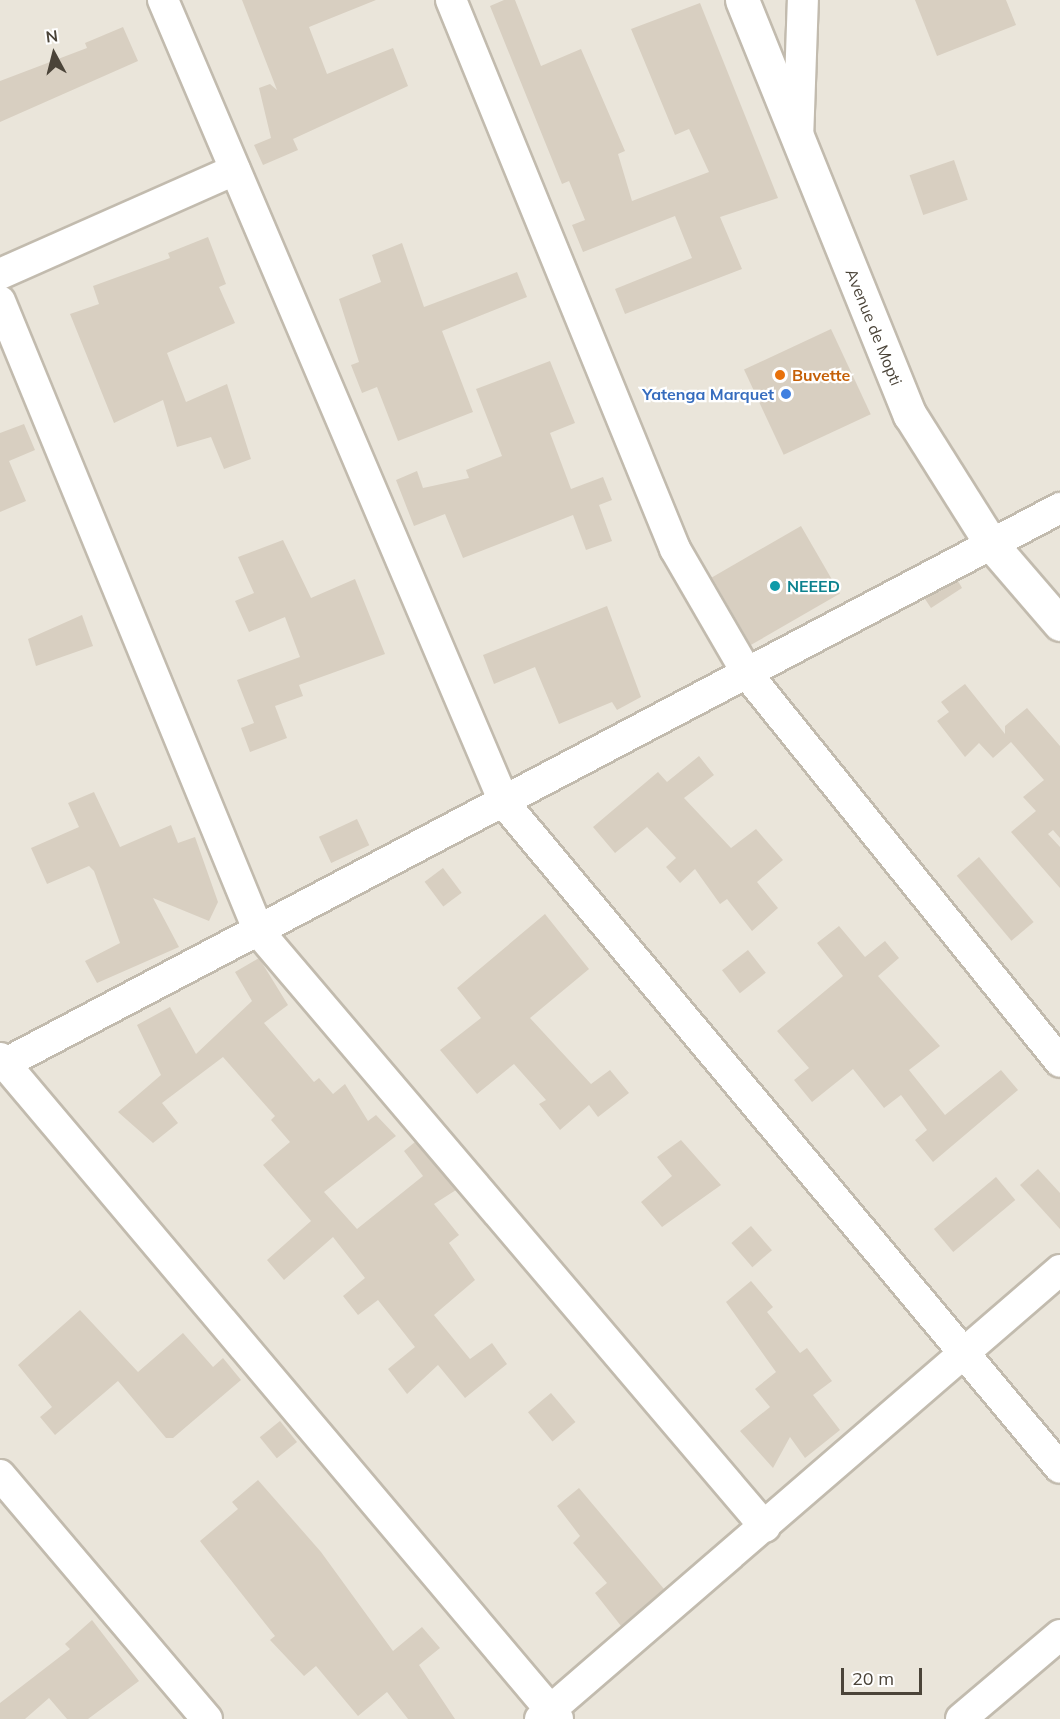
<!DOCTYPE html>
<style>
body{margin:0}
#map{position:relative;width:1060px;height:1719px;overflow:hidden;background:#f6f3ec;font-family:Mulish,sans-serif}
div>[style]{position:absolute}
[style*='--x']{left:calc(var(--x)*1px);top:calc(var(--y)*1px);width:calc(var(--w)*1px);rotate:calc(var(--a)*1deg)}
.residential>*{inset:0;background:#eae5da;transform-origin:0 0}
.building>*{inset:0;background:#d8cfc1;transform-origin:0 0}
.roads{filter:drop-shadow(2px 0 #c2bbae) drop-shadow(-2px 0 #c2bbae) drop-shadow(0 2px #c2bbae) drop-shadow(0 -2px #c2bbae)}
.minor>*{height:30px;margin:-15px;padding:0 15px;transform-origin:15px;border-radius:15px;background:#fff}
.tertiary>*{height:33px;margin:-16.5px;padding:0 16.5px;transform-origin:16.5px;border-radius:16.5px;background:#fff}
.dots>*{width:16px;height:16px;translate:-50% -50%;box-sizing:border-box;border:3px solid #fff;border-radius:50%}
span{translate:-50% -50%;white-space:nowrap;text-align:center;line-height:1.15;-webkit-text-stroke:4.5px #fff;paint-order:stroke}
.street-label{font-size:16px;color:#4b4439}
.food-label{font-size:16px;color:#c56008;font-weight:700}
.left{translate:0 -50%;text-align:left}
.shop-label{font-size:16px;color:#366cbe;font-weight:700}
.right{translate:-100% -50%;text-align:right}
.culture-label{font-size:16px;color:#0d838f;font-weight:700}
.north{position:absolute;left:24px;top:24px;width:60px;height:60px;-webkit-text-stroke:4px #fff;paint-order:stroke;rotate:353deg;font-size:16px;font-weight:700;line-height:24px;text-align:center;color:#4b4439}
.north::after{content:'';display:block;margin:auto;width:21px;height:27px;background:#4b4439;clip-path:polygon(50% 0,100% 100%,50% 72%,0 100%)}
.scale{position:absolute;left:841px;top:1668px;width:81px;height:27px;box-sizing:border-box;border:3px solid #4b4439;border-top:0;padding-left:8px;font-size:18px;line-height:21px;white-space:nowrap;color:#4b4439;-webkit-text-stroke:4px #fff;paint-order:stroke}
</style>
<div id="map">
<div class="residential">
<div style="left:0;top:0;width:1060px;height:1719px"></div>
</div>
<div class="building">
<div style="clip-path:polygon(242px 0,376px 0,309px 27px,327px 74px,393px 48px,408px 86px,293px 139px,298px 150px,263px 165px,254px 145px,271px 138px,259px 88px,270px 84px,277px 90px)"></div>
<div style="clip-path:polygon(504px 0,515px 0,541px 66px,581px 49px,625px 151px,618px 154px,632px 201px,709px 172px,689px 129px,675px 135px,631px 29px,700px 3px,778px 198px,720px 217px,742px 269px,625px 314px,615px 289px,692px 258px,675px 216px,583px 252px,572px 225px,585px 220px,569px 181px,562px 184px,490px 6px)"></div>
<div style="clip-path:polygon(915px 0,1006px 0,1016px 25px,937px 56px)"></div>
<div style="clip-path:polygon(123px 27px,138px 61px,0 122px,0 81px,87px 48px,85px 43px)"></div>
<div style="left:954px;top:160px;width:42px;height:47px;rotate:71deg"></div>
<div style="clip-path:polygon(208px 237px,226px 284px,219px 287px,235px 323px,167px 353px,186px 402px,227px 384px,251px 459px,224px 469px,211px 437px,177px 447px,163px 400px,114px 423px,70px 314px,99px 304px,93px 286px,170px 258px,168px 253px)"></div>
<div style="clip-path:polygon(402px 243px,424px 307px,517px 272px,527px 297px,442px 331px,473px 412px,398px 441px,377px 387px,362px 393px,351px 365px,359px 362px,339px 299px,381px 282px,372px 255px)"></div>
<div style="left:831px;top:329px;width:94px;height:96px;rotate:65deg"></div>
<div style="clip-path:polygon(550px 361px,575px 423px,550px 433px,571px 489px,603px 477px,612px 500px,599px 505px,612px 541px,586px 550px,573px 515px,463px 558px,445px 514px,414px 526px,396px 480px,417px 471px,423px 488px,469px 478px,466px 470px,502px 456px,476px 389px)"></div>
<div style="clip-path:polygon(24px 424px,35px 450px,9px 461px,26px 501px,0 512px,0 433px)"></div>
<div style="left:801px;top:526px;width:78px;height:103px;rotate:60deg"></div>
<div style="clip-path:polygon(283px 540px,311px 598px,355px 579px,385px 654px,299px 685px,303px 696px,275px 706px,287px 738px,250px 752px,241px 728px,254px 723px,237px 680px,300px 657px,285px 617px,249px 632px,235px 601px,254px 593px,238px 557px)"></div>
<div style="clip-path:polygon(958px 581px,962px 588px,931px 608px,925px 599px)"></div>
<div style="clip-path:polygon(607px 606px,641px 697px,617px 710px,612px 702px,559px 724px,535px 667px,494px 684px,483px 655px)"></div>
<div style="clip-path:polygon(82px 615px,93px 646px,36px 666px,28px 639px)"></div>
<div style="clip-path:polygon(965px 684px,1005px 734px,1005px 726px,1027px 708px,1060px 746px,1060px 838px,1053px 830px,1048px 834px,1060px 847px,1060px 888px,1011px 832px,1036px 811px,1023px 797px,1044px 780px,1011px 742px,993px 758px,979px 743px,965px 757px,937px 721px,949px 712px,941px 702px)"></div>
<div style="clip-path:polygon(699px 756px,714px 775px,684px 798px,731px 848px,756px 829px,783px 860px,757px 882px,778px 908px,752px 931px,727px 899px,720px 904px,695px 869px,680px 883px,666px 867px,676px 858px,647px 827px,615px 853px,593px 827px,658px 772px,667px 782px)"></div>
<div style="clip-path:polygon(94px 792px,120px 847px,171px 825px,178px 843px,195px 837px,218px 902px,209px 921px,153px 898px,179px 947px,97px 983px,85px 961px,120px 943px,94px 871px,89px 866px,47px 884px,31px 848px,79px 827px,68px 803px)"></div>
<div style="left:357px;top:819px;width:29px;height:42px;rotate:65deg"></div>
<div style="left:979px;top:857px;width:85px;height:29px;rotate:50deg"></div>
<div style="left:443px;top:868px;width:31px;height:23px;rotate:53deg"></div>
<div style="clip-path:polygon(545px 914px,589px 969px,530px 1018px,591px 1084px,610px 1070px,629px 1093px,598px 1117px,589px 1105px,560px 1130px,539px 1104px,546px 1100px,514px 1064px,477px 1094px,440px 1050px,481px 1018px,457px 988px)"></div>
<div style="clip-path:polygon(839px 926px,865px 957px,885px 941px,899px 958px,878px 976px,940px 1046px,909px 1070px,945px 1115px,1001px 1070px,1018px 1090px,933px 1162px,915px 1140px,927px 1130px,901px 1095px,884px 1108px,853px 1069px,812px 1102px,794px 1080px,809px 1068px,777px 1031px,843px 976px,817px 943px)"></div>
<div style="left:748px;top:950px;width:29px;height:33px;rotate:52deg"></div>
<div style="clip-path:polygon(259px 958px,288px 1005px,264px 1023px,314px 1082px,319px 1078px,333px 1094px,345px 1084px,368px 1121px,376px 1115px,396px 1136px,324px 1192px,357px 1229px,423px 1176px,404px 1151px,415px 1142px,456px 1190px,434px 1204px,459px 1235px,449px 1243px,475px 1280px,434px 1315px,470px 1359px,492px 1343px,507px 1364px,465px 1398px,438px 1365px,407px 1394px,388px 1369px,415px 1347px,378px 1300px,358px 1315px,343px 1296px,365px 1278px,333px 1237px,284px 1280px,267px 1260px,311px 1221px,263px 1165px,290px 1142px,271px 1120px,275px 1116px,223px 1057px,162px 1103px,178px 1123px,153px 1143px,118px 1112px,161px 1075px,137px 1025px,170px 1007px,196px 1054px,252px 1001px,235px 972px)"></div>
<div style="clip-path:polygon(681px 1140px,721px 1185px,662px 1227px,641px 1202px,672px 1176px,657px 1157px)"></div>
<div style="clip-path:polygon(1038px 1169px,1060px 1193px,1060px 1229px,1020px 1185px)"></div>
<div style="left:996px;top:1177px;width:30px;height:81px;rotate:50deg"></div>
<div style="left:751px;top:1226px;width:32px;height:26px;rotate:49deg"></div>
<div style="clip-path:polygon(751px 1281px,773px 1307px,767px 1312px,800px 1353px,807px 1348px,832px 1381px,813px 1395px,840px 1430px,805px 1458px,790px 1437px,773px 1468px,740px 1431px,770px 1407px,755px 1389px,776px 1372px,726px 1302px)"></div>
<div style="clip-path:polygon(80px 1310px,138px 1372px,183px 1333px,213px 1367px,223px 1358px,241px 1380px,173px 1438px,166px 1438px,118px 1381px,55px 1435px,40px 1417px,52px 1407px,18px 1365px)"></div>
<div style="left:551px;top:1393px;width:38px;height:30px;rotate:50deg"></div>
<div style="left:280px;top:1421px;width:27px;height:26px;rotate:51deg"></div>
<div style="clip-path:polygon(258px 1480px,321px 1552px,393px 1651px,422px 1627px,440px 1648px,419px 1665px,455px 1719px,408px 1719px,387px 1692px,358px 1716px,316px 1666px,304px 1676px,270px 1640px,275px 1636px,200px 1541px,238px 1509px,232px 1502px)"></div>
<div style="clip-path:polygon(579px 1488px,664px 1589px,621px 1626px,595px 1593px,607px 1583px,573px 1543px,580px 1536px,557px 1506px)"></div>
<div style="clip-path:polygon(92px 1620px,139px 1681px,88px 1719px,67px 1719px,49px 1698px,25px 1719px,0 1719px,0 1703px,70px 1649px,65px 1644px)"></div>
</div>
<div class="roads">
<div class="minor">
<div style="--x:163;--y:0;--w:874;--a:66.96"></div>
<div style="--x:505;--y:804;--w:865;--a:50.11"></div>
<div style="--x:451;--y:0;--w:593;--a:67.8"></div>
<div style="--x:675;--y:549;--w:146;--a:59.9"></div>
<div style="--x:748;--y:675;--w:497;--a:51.1"></div>
<div style="--x:798;--y:140;--w:140;--a:-88"></div>
<div style="--x:0;--y:274;--w:257;--a:-23.9"></div>
<div style="--x:0;--y:301;--w:682;--a:67.68"></div>
<div style="--x:259;--y:932;--w:781;--a:49.62"></div>
<div style="--x:0;--y:1058;--w:865;--a:49.83"></div>
<div style="--x:0;--y:1066;--w:1198;--a:-27.76"></div>
<div style="--x:0;--y:1475;--w:320;--a:49.7"></div>
<div style="--x:540;--y:1719;--w:687;--a:-40.81"></div>
<div style="--x:961;--y:1719;--w:130;--a:-40.3"></div>
</div>
<div class="tertiary">
<div style="--x:742;--y:0;--w:448;--a:68"></div>
<div style="--x:910;--y:415;--w:154;--a:57.8"></div>
<div style="--x:992;--y:545;--w:104;--a:49.3"></div>
</div>
</div>
<div class="dots">
<div style="left:780px;top:375px;background:#e8710a"></div>
<div style="left:786px;top:394px;background:#3f7fe0"></div>
<div style="left:775px;top:586px;background:#0f9aa8"></div>
</div>
<div class="street-label">
<span style="left:874px;top:327px;rotate:68deg">Avenue de Mopti</span>
</div>
<div class="food-label">
<span class="left" style="left:792px;top:375px">Buvette</span>
</div>
<div class="shop-label">
<span class="right" style="left:774px;top:394px">Yatenga Marquet</span>
</div>
<div class="culture-label">
<span class="left" style="left:787px;top:586px">NEEED</span>
</div>
<div class="north">N</div>
<div class="scale">20 m</div>
</div>
